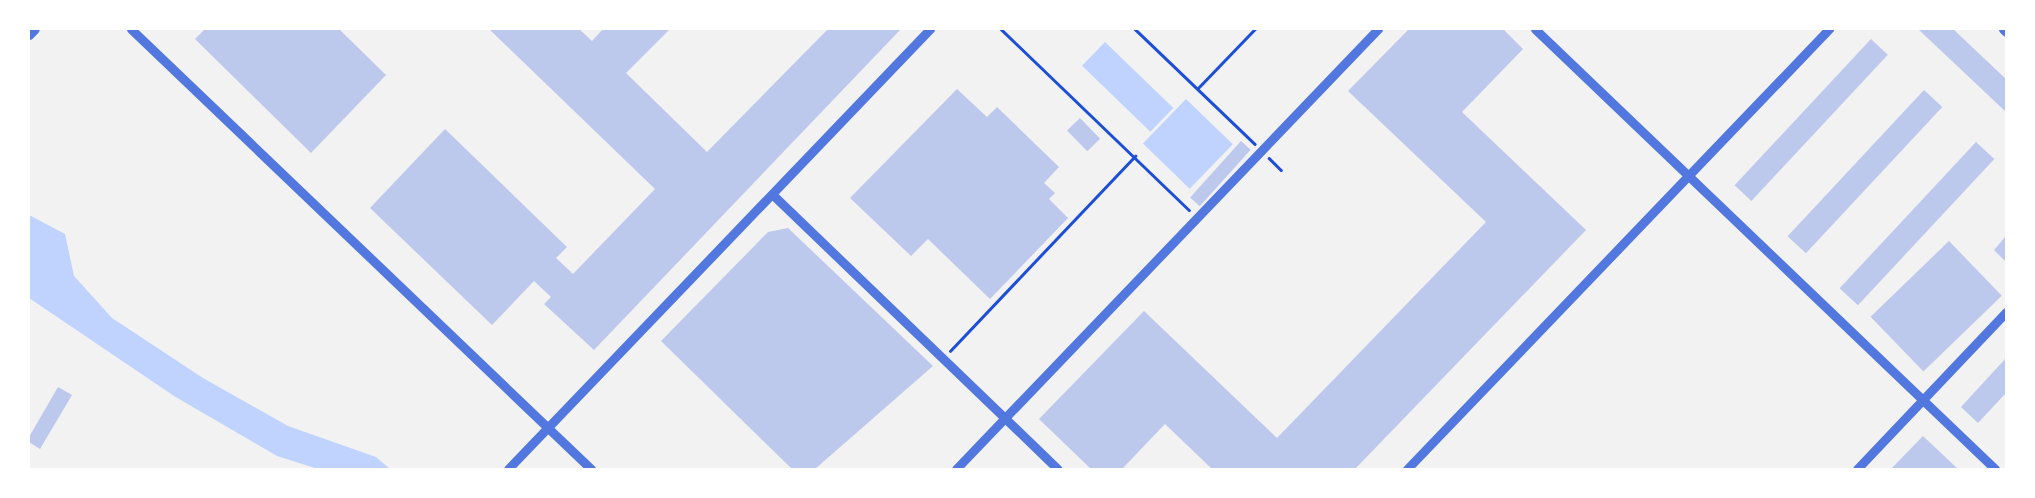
<!DOCTYPE html>
<style>
body{margin:0}
#map{position:relative;width:2035px;height:498px;overflow:hidden;background:#f2f2f2;font-family:"Roboto Condensed",sans-serif}
div>[style]{position:absolute}
[style*='--x']{left:calc(var(--x)*1px);top:calc(var(--y)*1px);width:calc(var(--w)*1px);rotate:calc(var(--a)*1deg)}
.water>*{inset:0;background:#bfd3fe;transform-origin:0 0}
.building>*{inset:0;background:#bdc9ec;transform-origin:0 0}
.path>*{height:2.5px;margin:-1.25px;padding:0 1.25px;transform-origin:1.25px;border-radius:1.25px;background:#1d4ed8}
.tertiary>*{height:9px;margin:-4.5px;padding:0 4.5px;transform-origin:4.5px;border-radius:4.5px;background:#5277de}
span{translate:-50% -50%;white-space:nowrap;text-align:center;line-height:1.15;-webkit-text-stroke:4px #fff;paint-order:stroke}
.frame{position:absolute;inset:0;border:30px solid #fff;pointer-events:none}
</style>
<div id="map">
<div class="water">
<div style="left:1105px;top:42px;width:95px;height:33px;rotate:44deg"></div>
<div style="left:1186px;top:99px;width:65px;height:62px;rotate:44deg"></div>
<div style="clip-path:polygon(29px 215px,65px 234px,74px 276px,112px 318px,203px 378px,288px 426px,376px 457px,390px 469px,318px 469px,277px 456px,174px 396px,29px 298px)"></div>
</div>
<div class="building">
<div style="clip-path:polygon(205px 29px,339px 29px,386px 75px,311px 153px,195px 39px)"></div>
<div style="clip-path:polygon(489px 29px,579px 29px,592px 41px,603px 29px,670px 29px,626px 73px,707px 152px,828px 29px,901px 29px,594px 350px,544px 304px,551px 297px,534px 281px,492px 325px,370px 208px,445px 129px,567px 247px,556px 258px,573px 274px,655px 189px)"></div>
<div style="clip-path:polygon(1409px 29px,1503px 29px,1523px 49px,1462px 112px,1586px 230px,1355px 469px,1212px 469px,1165px 424px,1122px 469px,1091px 469px,1039px 419px,1144px 311px,1277px 438px,1486px 222px,1348px 91px)"></div>
<div style="clip-path:polygon(1918px 29px,1953px 29px,2006px 79px,2006px 112px)"></div>
<div style="left:1871px;top:39px;width:23px;height:200px;rotate:43deg"></div>
<div style="clip-path:polygon(957px 89px,987px 117px,997px 107px,1059px 167px,1044px 183px,1055px 193px,1049px 199px,1068px 218px,990px 299px,928px 239px,911px 256px,850px 198px)"></div>
<div style="left:1924px;top:90px;width:25px;height:200px;rotate:43deg"></div>
<div style="left:1080px;top:118px;width:29px;height:18px;rotate:46deg"></div>
<div style="left:1241px;top:141px;width:13px;height:76px;rotate:42deg"></div>
<div style="left:1976px;top:142px;width:25px;height:200px;rotate:43deg"></div>
<div style="clip-path:polygon(788px 228px,933px 366px,815px 469px,792px 469px,661px 341px,768px 232px)"></div>
<div style="clip-path:polygon(2006px 236px,2006px 262px,1994px 250px)"></div>
<div style="left:1949px;top:241px;width:76px;height:109px;rotate:46deg"></div>
<div style="clip-path:polygon(2006px 358px,2006px 393px,1978px 423px,1961px 407px)"></div>
<div style="clip-path:polygon(58px 387px,72px 395px,40px 449px,29px 442px,29px 437px)"></div>
<div style="clip-path:polygon(1923px 436px,1958px 469px,1891px 469px)"></div>
</div>
<div class="path">
<div style="--x:1001;--y:29;--w:261;--a:43.9"></div>
<div style="--x:1135;--y:29;--w:166;--a:43.8"></div>
<div style="--x:1198;--y:88;--w:82;--a:-46"></div>
<div style="--x:1269;--y:158;--w:17;--a:45"></div>
<div style="--x:950;--y:351;--w:269;--a:-46.5"></div>
</div>
<div class="tertiary">
<div style="--x:131;--y:29;--w:637;--a:43.73"></div>
<div style="--x:1535;--y:29;--w:637;--a:43.73"></div>
<div style="--x:2003;--y:29;--w:4;--a:45"></div>
<div style="--x:29;--y:35;--w:8;--a:-45"></div>
<div style="--x:773;--y:195;--w:395;--a:43.9"></div>
<div style="--x:508;--y:469;--w:610;--a:-46.2"></div>
<div style="--x:956;--y:469;--w:610;--a:-46.2"></div>
<div style="--x:1407;--y:469;--w:610;--a:-46.2"></div>
<div style="--x:1857;--y:469;--w:216;--a:-46.5"></div>
</div>
<div class="frame"></div>
</div>
